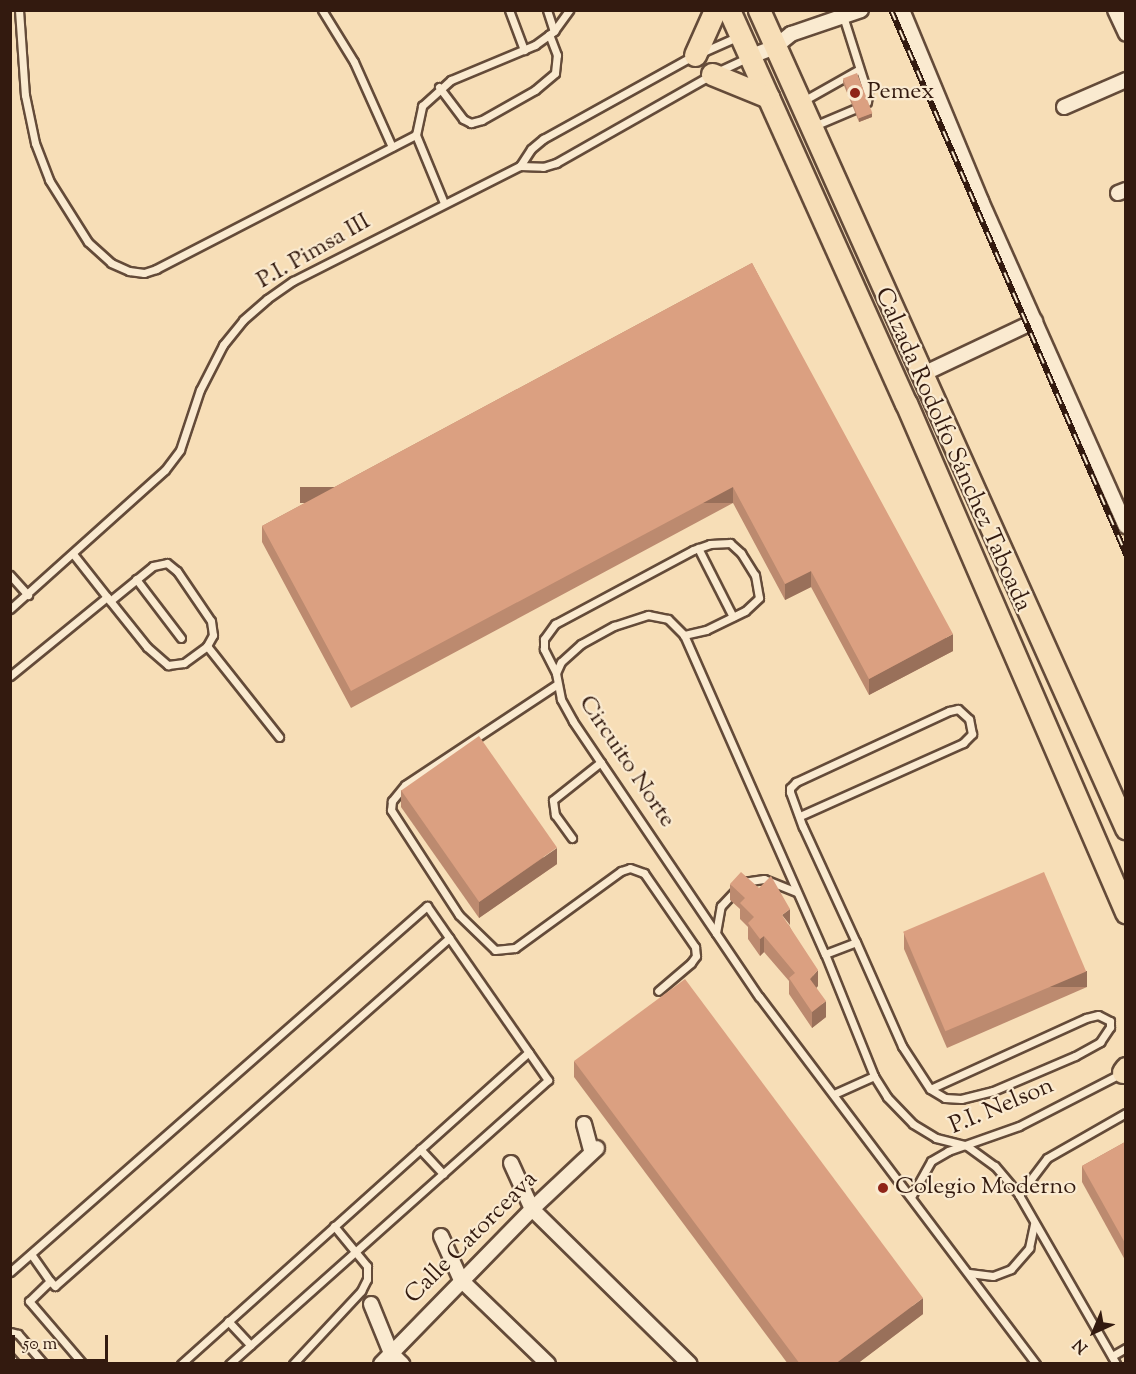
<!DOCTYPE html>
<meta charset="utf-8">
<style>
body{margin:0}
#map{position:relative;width:1136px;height:1374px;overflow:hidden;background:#f7deb7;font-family:"Sorts Mill Goudy",serif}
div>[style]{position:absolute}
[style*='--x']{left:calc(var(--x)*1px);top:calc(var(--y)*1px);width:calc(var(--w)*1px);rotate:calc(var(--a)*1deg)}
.roads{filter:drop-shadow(2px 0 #644b39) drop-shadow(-2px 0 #644b39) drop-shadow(0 2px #644b39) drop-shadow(0 -2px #644b39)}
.lane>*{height:7px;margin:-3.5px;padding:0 3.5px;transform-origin:3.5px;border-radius:3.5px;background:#faead0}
.street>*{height:14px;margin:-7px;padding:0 7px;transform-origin:7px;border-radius:7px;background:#faead0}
.primary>*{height:21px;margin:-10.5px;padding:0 10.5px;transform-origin:10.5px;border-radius:10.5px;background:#f7deb7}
.rail>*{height:6px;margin-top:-3px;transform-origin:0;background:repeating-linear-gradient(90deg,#faead0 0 11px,#331a0f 0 22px);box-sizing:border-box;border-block:2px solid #331a0f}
.wall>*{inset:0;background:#bc8a6f}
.shaded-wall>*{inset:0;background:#99705a;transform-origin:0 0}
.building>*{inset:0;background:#dba081;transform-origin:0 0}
.dots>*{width:16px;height:16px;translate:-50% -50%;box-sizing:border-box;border:3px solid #faead0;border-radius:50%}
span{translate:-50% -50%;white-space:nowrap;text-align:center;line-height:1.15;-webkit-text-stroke:4.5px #faead0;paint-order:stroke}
.poi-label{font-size:24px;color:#331a0f}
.left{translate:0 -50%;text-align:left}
.street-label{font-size:24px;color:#331a0f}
.frame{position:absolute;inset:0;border:12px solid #331a0f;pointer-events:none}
.north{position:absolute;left:1064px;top:1302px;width:60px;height:60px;-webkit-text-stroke:4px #faead0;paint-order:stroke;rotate:224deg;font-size:16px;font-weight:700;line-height:24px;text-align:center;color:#331a0f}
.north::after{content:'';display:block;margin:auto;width:21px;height:27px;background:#331a0f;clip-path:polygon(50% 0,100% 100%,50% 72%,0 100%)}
.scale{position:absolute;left:12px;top:1335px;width:96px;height:27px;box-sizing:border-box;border:3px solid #331a0f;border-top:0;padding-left:8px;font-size:18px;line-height:21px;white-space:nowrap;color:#331a0f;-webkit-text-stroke:4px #faead0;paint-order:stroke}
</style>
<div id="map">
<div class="roads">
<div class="lane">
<div style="--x:19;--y:10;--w:85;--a:86"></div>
<div style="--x:25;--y:95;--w:49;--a:78.2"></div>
<div style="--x:35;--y:143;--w:40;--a:69"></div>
<div style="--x:49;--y:180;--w:73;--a:57.8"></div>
<div style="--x:88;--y:242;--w:31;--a:42"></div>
<div style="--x:111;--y:263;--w:20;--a:24"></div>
<div style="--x:129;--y:271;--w:15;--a:8"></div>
<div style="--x:144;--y:273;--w:13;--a:-18"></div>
<div style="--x:156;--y:269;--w:292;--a:-27.3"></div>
<div style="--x:322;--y:10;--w:61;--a:58.4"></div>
<div style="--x:354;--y:62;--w:93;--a:65.9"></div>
<div style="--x:509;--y:10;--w:43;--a:69.4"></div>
<div style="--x:547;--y:10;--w:22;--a:72"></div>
<div style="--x:843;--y:16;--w:83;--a:72.4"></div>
<div style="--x:868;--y:95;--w:7;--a:98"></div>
<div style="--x:703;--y:52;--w:37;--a:-24"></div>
<div style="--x:719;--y:71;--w:31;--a:-25"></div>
<div style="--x:439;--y:87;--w:40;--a:53"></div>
<div style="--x:463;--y:119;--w:9;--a:27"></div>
<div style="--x:471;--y:123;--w:11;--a:-15"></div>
<div style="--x:482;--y:120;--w:61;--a:-29.5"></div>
<div style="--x:535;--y:90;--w:26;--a:-40"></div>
<div style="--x:555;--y:73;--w:18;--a:-84"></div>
<div style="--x:557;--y:55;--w:22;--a:-111"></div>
<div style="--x:803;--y:101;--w:63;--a:-29.4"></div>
<div style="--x:814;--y:126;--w:43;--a:-23"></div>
<div style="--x:520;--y:166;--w:20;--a:-57"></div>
<div style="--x:531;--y:149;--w:16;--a:-40"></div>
<div style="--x:543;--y:139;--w:171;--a:-29"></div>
<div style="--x:444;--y:203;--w:74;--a:-112.4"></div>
<div style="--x:416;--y:135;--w:30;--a:-78"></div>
<div style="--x:422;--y:106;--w:39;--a:-42"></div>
<div style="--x:451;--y:80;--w:91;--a:-22.6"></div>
<div style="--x:535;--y:45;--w:24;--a:-36"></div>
<div style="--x:554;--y:31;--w:26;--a:-54"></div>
<div style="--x:698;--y:548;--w:77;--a:63.1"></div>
<div style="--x:10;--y:575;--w:27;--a:48"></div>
<div style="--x:136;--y:579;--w:74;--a:52.7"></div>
<div style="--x:107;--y:597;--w:64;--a:51.3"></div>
<div style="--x:147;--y:647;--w:28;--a:41"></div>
<div style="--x:168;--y:665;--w:16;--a:-7"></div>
<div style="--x:184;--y:663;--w:29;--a:-36"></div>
<div style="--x:207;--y:646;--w:116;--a:51.6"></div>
<div style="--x:110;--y:601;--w:55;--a:-39.1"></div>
<div style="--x:153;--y:566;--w:14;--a:-12"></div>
<div style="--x:167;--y:563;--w:13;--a:39"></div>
<div style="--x:177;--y:571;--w:60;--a:55.8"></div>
<div style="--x:211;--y:621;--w:14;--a:82"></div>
<div style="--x:213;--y:635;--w:13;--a:119"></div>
<div style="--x:10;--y:609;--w:208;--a:-41.9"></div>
<div style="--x:165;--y:470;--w:25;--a:-53"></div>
<div style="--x:180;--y:450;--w:63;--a:-71.6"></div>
<div style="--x:200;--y:390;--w:51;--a:-62.9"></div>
<div style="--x:223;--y:345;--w:32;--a:-51"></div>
<div style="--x:243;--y:320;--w:32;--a:-41"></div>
<div style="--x:267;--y:299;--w:32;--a:-35"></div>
<div style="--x:293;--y:281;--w:254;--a:-26.9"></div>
<div style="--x:520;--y:166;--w:23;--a:2"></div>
<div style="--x:543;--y:167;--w:14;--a:-17"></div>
<div style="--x:556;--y:163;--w:176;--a:-29.6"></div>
<div style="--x:556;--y:673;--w:27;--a:-117"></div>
<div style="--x:544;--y:649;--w:10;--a:-90"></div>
<div style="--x:544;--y:639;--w:19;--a:-54"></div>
<div style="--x:555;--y:624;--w:157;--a:-28.2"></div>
<div style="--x:693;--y:550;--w:18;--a:-19"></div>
<div style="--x:710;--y:544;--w:20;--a:-3"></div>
<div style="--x:730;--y:543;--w:15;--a:42"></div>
<div style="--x:741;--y:553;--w:26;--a:58"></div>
<div style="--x:755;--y:575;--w:23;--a:80"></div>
<div style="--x:759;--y:598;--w:19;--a:137"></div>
<div style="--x:745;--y:611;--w:43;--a:154"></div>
<div style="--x:706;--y:630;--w:23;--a:167"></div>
<div style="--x:10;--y:676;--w:125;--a:-39.2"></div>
<div style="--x:107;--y:597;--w:53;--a:-128.2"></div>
<div style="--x:556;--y:685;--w:181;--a:146.5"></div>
<div style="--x:405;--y:785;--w:21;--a:129"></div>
<div style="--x:392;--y:801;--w:9;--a:96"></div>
<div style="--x:391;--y:810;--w:125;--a:57.1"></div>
<div style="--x:459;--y:915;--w:50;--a:44.2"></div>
<div style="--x:495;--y:950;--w:20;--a:-6"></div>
<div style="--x:515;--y:948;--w:131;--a:-36"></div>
<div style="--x:621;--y:871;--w:9;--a:-18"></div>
<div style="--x:630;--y:868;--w:15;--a:20"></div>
<div style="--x:644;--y:873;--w:90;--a:55.4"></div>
<div style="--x:695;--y:947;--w:9;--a:84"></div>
<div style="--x:696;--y:956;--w:9;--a:126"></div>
<div style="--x:691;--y:963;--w:43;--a:139.7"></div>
<div style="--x:800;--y:816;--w:179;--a:-24.1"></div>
<div style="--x:963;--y:743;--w:13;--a:-45"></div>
<div style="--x:972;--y:734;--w:15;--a:-101"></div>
<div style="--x:969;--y:719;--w:15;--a:-138"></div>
<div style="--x:958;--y:709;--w:9;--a:167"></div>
<div style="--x:949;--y:711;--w:169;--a:155.1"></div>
<div style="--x:796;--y:782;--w:8;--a:135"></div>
<div style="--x:790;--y:788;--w:4;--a:90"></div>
<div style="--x:790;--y:792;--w:37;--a:70"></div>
<div style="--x:803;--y:827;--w:127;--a:65.3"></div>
<div style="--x:572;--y:838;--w:29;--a:-126"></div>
<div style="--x:555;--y:815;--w:15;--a:-98"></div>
<div style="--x:553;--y:800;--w:61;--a:-38.4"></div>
<div style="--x:716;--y:933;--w:27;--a:-80"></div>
<div style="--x:721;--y:906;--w:33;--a:-47"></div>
<div style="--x:743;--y:882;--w:21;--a:-8"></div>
<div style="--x:764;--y:879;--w:35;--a:22"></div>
<div style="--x:825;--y:954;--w:33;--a:-21"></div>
<div style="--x:856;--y:942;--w:114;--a:66.1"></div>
<div style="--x:902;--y:1046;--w:51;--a:56.9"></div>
<div style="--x:930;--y:1089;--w:17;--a:31"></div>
<div style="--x:945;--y:1098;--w:16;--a:4"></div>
<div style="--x:961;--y:1099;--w:33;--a:-14"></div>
<div style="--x:993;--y:1091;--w:89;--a:-23.1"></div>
<div style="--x:1075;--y:1056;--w:29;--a:-29"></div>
<div style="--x:1100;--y:1042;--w:18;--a:-56"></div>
<div style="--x:1110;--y:1027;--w:6;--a:-90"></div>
<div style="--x:1110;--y:1021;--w:13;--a:-153"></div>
<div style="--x:1098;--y:1015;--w:12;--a:166"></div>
<div style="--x:1086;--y:1018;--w:171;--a:155.5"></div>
<div style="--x:834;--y:1094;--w:44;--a:-24.2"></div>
<div style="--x:420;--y:1149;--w:34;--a:47"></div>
<div style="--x:1019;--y:1195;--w:46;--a:-52.9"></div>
<div style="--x:1047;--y:1158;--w:91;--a:-29.7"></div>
<div style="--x:911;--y:1197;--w:41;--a:-60.9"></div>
<div style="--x:931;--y:1161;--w:20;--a:-30"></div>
<div style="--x:948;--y:1151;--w:75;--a:-19.4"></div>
<div style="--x:1019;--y:1126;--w:116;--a:-27.2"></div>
<div style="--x:31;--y:1254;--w:33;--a:55"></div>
<div style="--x:50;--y:1281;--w:29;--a:136"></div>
<div style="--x:29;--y:1301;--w:83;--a:49.4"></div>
<div style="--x:10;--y:1272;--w:555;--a:-41.27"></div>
<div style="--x:427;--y:906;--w:212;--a:55.2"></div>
<div style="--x:548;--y:1080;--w:427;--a:138.3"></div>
<div style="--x:969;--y:1273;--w:24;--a:7"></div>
<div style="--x:993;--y:1276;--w:19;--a:-21"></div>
<div style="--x:1011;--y:1269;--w:28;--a:-49"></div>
<div style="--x:1029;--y:1248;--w:25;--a:-78"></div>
<div style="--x:50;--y:1281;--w:7;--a:45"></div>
<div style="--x:55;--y:1286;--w:526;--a:-41.45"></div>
<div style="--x:228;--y:1321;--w:33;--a:47"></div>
<div style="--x:10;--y:1332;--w:8;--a:14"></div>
<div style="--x:18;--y:1334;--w:40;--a:49"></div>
<div style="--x:1112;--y:1356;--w:16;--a:-30"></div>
<div style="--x:10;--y:1357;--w:9;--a:49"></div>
<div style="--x:181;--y:1364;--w:467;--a:-41.9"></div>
<div style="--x:293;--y:1364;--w:100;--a:-47"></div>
<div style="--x:361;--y:1291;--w:13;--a:-63"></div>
<div style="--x:367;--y:1279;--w:13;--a:-90"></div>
<div style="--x:367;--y:1266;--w:52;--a:-129.5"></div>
<div style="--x:1036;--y:1364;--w:460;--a:-127"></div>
<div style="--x:759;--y:997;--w:333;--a:-124"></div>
<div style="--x:573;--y:721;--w:25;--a:-119"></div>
<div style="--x:561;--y:699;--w:26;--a:-101"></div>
<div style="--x:556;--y:673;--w:12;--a:-66"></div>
<div style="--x:561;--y:662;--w:27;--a:-42"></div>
<div style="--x:581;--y:644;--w:38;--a:-29"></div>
<div style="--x:614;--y:626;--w:36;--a:-18"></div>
<div style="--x:648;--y:615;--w:20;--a:11"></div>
<div style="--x:668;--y:619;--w:23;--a:45"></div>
<div style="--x:684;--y:635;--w:349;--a:66.2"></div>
<div style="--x:825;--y:954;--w:131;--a:68.1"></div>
<div style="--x:874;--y:1076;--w:25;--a:58"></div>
<div style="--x:887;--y:1097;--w:37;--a:46"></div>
<div style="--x:913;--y:1124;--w:27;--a:31"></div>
<div style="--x:936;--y:1138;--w:32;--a:14"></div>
<div style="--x:967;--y:1146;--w:34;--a:36"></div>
<div style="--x:995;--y:1166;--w:38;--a:50"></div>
<div style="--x:1019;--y:1195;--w:195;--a:60.1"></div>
</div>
<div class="street">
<div style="--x:902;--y:10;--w:207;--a:67.5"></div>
<div style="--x:981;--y:201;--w:356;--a:66"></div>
<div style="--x:1115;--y:10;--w:26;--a:65"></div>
<div style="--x:749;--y:57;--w:28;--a:-21"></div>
<div style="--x:775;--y:47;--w:21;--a:-39"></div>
<div style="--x:791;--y:34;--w:74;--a:-18.9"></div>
<div style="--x:1064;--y:107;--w:68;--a:-23.5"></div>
<div style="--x:1118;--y:193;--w:9;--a:-21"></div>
<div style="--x:923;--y:374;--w:124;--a:-25.3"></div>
<div style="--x:584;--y:1124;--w:28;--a:75"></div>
<div style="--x:511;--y:1163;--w:51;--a:65.5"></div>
<div style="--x:532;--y:1209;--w:221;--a:44.5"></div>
<div style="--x:441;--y:1236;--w:48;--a:65.6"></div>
<div style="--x:461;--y:1280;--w:121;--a:44"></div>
<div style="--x:371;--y:1304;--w:53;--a:67.8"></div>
<div style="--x:391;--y:1353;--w:16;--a:45"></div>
<div style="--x:381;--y:1364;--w:216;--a:-45.7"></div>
<div style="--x:532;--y:1209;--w:89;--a:-43.2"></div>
</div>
<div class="primary">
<div style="--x:729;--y:10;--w:431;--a:65.8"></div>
<div style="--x:906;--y:403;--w:555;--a:66.63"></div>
<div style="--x:759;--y:10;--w:897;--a:65.84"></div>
<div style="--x:695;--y:55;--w:49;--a:-66"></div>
<div style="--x:712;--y:74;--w:61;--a:22.3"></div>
<div style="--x:1123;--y:1072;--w:5;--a:-53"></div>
</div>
</div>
<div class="rail">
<div style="--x:891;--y:10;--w:593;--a:66.64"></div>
</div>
<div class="wall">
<div style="clip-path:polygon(843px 79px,872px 117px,859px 122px,843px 83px)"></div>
<div style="clip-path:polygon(752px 263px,953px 651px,869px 695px,811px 587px,785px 600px,733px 503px,351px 708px,262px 542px,262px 526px)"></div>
<div style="clip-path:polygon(401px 790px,557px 864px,479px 918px,401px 807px)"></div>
<div style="clip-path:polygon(730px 884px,789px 925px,818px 986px,816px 987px,826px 1017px,812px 1028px,789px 994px,789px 981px,764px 952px,760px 956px,748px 939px,748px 927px,740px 919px,740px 909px,730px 900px)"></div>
<div style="clip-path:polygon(904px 933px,1087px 987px,947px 1048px,904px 949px)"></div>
<div style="clip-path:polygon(574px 1061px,923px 1314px,857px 1364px,788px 1364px,574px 1077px)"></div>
<div style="clip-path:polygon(1125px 1142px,1125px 1260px,1082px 1182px,1082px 1166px)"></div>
</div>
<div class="shaded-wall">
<div style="clip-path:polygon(872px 113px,872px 117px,859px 122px,859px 118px)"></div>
<div style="left:733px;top:487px;width:16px;height:433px;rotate:90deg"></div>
<div style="clip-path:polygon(811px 571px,811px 587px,785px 600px,785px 584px)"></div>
<div style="clip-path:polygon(953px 634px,953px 651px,869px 695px,869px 679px)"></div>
<div style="clip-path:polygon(557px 848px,557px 864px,479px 918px,479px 902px)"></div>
<div style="clip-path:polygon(790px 909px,790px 925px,782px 915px)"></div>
<div style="clip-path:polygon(764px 936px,764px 952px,760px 956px,760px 939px)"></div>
<div style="clip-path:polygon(818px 970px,818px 986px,810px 995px,810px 979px)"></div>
<div style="left:1087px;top:971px;width:16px;height:153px;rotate:90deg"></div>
<div style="clip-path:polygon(826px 1001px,826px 1017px,812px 1028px,812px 1012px)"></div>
<div style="clip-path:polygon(923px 1298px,923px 1314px,857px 1364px,835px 1364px)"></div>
</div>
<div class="building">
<div style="left:857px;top:73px;width:43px;height:15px;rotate:69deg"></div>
<div style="clip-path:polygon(752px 263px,953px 634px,869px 679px,811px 571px,785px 584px,733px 487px,351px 691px,262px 526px)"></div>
<div style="left:479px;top:736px;width:136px;height:95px;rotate:55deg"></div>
<div style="clip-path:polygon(741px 872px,759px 888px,771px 876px,790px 909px,782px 915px,818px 970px,810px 979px,826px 1001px,812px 1012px,789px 978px,795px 973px,764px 936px,760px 939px,748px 923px,754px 917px,740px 903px,745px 898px,730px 884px)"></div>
<div style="left:1044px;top:872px;width:108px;height:153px;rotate:67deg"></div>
<div style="clip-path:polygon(685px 979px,923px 1298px,835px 1364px,800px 1364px,574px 1061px)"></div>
<div style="clip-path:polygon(1125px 1142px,1125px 1243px,1082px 1166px)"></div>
</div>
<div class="dots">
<div style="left:855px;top:93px;background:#8f2418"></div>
<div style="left:883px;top:1188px;background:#8f2418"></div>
</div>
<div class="poi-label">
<span class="left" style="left:867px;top:93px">Pemex</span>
<span class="left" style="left:895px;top:1188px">Colegio Moderno</span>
</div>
<div class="street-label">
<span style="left:314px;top:252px;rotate:-30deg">P.I. Pimsa III</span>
<span style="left:952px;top:450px;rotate:66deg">Calzada Rodolfo Sánchez Taboada</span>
<span style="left:626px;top:762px;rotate:56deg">Circuito Norte</span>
<span style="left:1002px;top:1107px;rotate:-23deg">P.I. Nelson</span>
<span style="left:472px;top:1238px;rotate:-45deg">Calle Catorceava</span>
</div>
<div class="frame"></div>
<div class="north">N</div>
<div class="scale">50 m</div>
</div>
